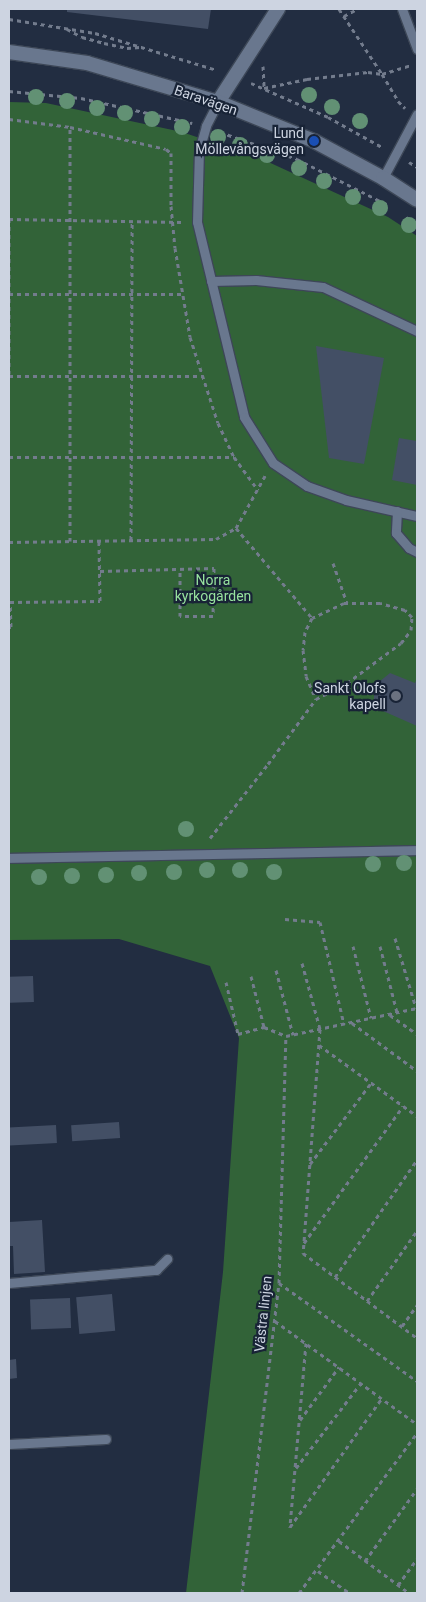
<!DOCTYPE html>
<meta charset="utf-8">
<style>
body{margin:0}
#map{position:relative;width:426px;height:1602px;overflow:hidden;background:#222d41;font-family:Roboto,sans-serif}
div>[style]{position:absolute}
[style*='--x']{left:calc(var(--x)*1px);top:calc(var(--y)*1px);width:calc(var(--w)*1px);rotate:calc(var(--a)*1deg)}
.green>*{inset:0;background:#326338}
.building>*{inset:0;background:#434f65;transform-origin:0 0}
.path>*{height:3px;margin-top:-1.5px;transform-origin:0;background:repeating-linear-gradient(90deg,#737c8d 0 4px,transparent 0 8px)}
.roads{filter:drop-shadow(1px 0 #3d4757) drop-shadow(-1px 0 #3d4757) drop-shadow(0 1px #3d4757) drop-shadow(0 -1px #3d4757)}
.service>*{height:9px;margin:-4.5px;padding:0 4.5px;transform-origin:4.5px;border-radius:4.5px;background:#69778e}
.minor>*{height:14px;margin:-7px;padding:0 7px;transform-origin:7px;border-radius:7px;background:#69778e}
.tertiary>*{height:14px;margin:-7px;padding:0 7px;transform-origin:7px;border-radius:7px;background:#69778e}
.trees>*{width:16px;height:16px;margin:-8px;border-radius:50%;background:#629174}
.dots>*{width:14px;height:14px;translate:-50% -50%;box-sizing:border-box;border:2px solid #182336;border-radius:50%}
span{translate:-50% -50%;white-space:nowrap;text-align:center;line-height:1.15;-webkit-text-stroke:4.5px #182336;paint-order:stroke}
.street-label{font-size:14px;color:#cdd4e1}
.poi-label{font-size:14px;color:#cdd4e1}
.right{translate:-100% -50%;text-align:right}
.park-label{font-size:14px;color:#97e29e}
.frame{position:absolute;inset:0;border:10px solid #cdd4e1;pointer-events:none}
</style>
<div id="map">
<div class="green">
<div style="clip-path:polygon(9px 102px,46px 103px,182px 132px,264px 160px,388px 217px,417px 236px,417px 1593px,186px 1593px,223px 1272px,239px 1038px,210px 966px,119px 939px,9px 940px)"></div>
</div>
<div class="building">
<div style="clip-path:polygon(67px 9px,211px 9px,208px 29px,67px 12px)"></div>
<div style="clip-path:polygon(316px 346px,384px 358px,364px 464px,329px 458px)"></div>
<div style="clip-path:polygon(399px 438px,417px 441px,417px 485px,392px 480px)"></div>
<div style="clip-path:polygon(390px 673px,415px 683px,417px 678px,417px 726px,374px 707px,374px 686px)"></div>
<div style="left:33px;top:976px;width:26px;height:24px;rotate:88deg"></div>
<div style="left:119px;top:1122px;width:16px;height:48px;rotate:86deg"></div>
<div style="left:56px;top:1125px;width:18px;height:47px;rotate:87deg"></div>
<div style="clip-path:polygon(42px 1220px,45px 1272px,14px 1274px,13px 1246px,9px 1246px,9px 1222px)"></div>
<div style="left:112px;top:1294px;width:37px;height:36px;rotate:85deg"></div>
<div style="left:70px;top:1298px;width:30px;height:40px;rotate:88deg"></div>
<div style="clip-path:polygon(16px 1359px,17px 1378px,9px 1379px,9px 1360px)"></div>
</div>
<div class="path">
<div style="--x:339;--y:9;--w:78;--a:56.5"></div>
<div style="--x:382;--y:74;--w:31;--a:59"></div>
<div style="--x:398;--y:101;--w:10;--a:45"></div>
<div style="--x:344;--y:16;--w:15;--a:-28"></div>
<div style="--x:9;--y:19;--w:87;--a:9.2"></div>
<div style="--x:95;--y:33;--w:127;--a:16.9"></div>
<div style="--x:67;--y:29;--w:17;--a:28"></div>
<div style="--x:82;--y:37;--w:23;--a:15"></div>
<div style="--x:104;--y:43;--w:24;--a:12"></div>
<div style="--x:127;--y:48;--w:13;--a:-4"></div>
<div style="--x:263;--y:66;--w:22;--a:87"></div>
<div style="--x:264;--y:88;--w:44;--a:-11.8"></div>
<div style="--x:307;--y:79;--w:61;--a:-6.5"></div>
<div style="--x:368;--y:72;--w:14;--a:8"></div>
<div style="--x:382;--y:74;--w:31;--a:-17"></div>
<div style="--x:251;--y:83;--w:84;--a:23.8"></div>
<div style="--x:328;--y:117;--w:62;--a:29.1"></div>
<div style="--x:9;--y:91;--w:72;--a:5.6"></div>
<div style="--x:81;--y:98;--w:114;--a:12.7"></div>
<div style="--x:9;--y:119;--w:62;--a:7.5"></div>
<div style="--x:70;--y:127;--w:98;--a:12.9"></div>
<div style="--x:166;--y:149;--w:6;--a:39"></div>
<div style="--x:171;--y:153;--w:53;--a:90"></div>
<div style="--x:171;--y:206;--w:42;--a:84.6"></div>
<div style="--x:175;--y:248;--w:90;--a:80.4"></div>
<div style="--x:190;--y:337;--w:90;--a:72"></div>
<div style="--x:218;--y:423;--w:38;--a:65"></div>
<div style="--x:220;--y:132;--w:82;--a:19.3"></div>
<div style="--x:297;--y:159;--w:102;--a:26.8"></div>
<div style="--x:409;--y:162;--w:9;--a:32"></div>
<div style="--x:406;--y:217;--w:13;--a:32"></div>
<div style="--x:9;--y:219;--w:172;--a:1"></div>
<div style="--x:9;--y:294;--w:174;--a:0"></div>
<div style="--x:9;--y:374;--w:155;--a:-90"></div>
<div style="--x:9;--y:376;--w:194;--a:0"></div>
<div style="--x:9;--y:457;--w:225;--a:0"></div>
<div style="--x:234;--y:457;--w:41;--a:54"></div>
<div style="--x:236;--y:528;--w:118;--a:49.8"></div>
<div style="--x:131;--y:540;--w:319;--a:-89.8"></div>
<div style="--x:70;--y:541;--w:414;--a:-90"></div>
<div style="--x:9;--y:542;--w:207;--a:-0.8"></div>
<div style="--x:216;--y:539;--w:23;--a:-29"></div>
<div style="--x:236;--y:528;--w:60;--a:-60.9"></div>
<div style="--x:333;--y:563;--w:42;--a:70.7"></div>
<div style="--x:100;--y:571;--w:114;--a:-1.5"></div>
<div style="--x:214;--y:568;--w:48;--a:91.2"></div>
<div style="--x:213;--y:616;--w:33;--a:180"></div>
<div style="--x:180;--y:616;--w:47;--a:-90"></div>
<div style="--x:9;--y:627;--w:2;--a:0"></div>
<div style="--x:11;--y:627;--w:25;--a:-92"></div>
<div style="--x:10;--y:602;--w:90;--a:-0.6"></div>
<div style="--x:100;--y:601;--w:60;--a:-91"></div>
<div style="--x:210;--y:838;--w:94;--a:-51.9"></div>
<div style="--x:268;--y:764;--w:81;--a:-53.6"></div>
<div style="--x:316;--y:699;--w:35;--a:-27"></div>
<div style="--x:347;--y:683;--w:67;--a:-36.5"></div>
<div style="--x:401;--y:643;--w:16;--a:-52"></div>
<div style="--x:411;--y:630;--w:13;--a:-86"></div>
<div style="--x:412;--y:617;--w:10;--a:-135"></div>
<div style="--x:405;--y:610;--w:26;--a:-164"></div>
<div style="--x:380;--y:603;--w:36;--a:180"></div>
<div style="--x:344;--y:603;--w:35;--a:155"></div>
<div style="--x:312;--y:618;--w:16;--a:117"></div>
<div style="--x:305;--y:632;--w:18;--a:96"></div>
<div style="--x:303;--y:650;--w:26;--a:83"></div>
<div style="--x:306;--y:676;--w:25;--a:67"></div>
<div style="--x:285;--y:919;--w:35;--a:5"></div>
<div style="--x:320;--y:922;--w:105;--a:76.8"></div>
<div style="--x:395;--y:938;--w:73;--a:73.3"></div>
<div style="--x:353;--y:946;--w:74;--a:76"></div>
<div style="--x:380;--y:946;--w:68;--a:75.6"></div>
<div style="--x:302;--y:963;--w:68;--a:74.7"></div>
<div style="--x:320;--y:1029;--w:225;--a:94.3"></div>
<div style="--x:303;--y:1253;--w:142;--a:36.7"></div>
<div style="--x:276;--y:970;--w:67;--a:75.3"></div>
<div style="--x:251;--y:976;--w:53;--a:75.7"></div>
<div style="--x:264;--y:1027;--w:24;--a:22"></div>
<div style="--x:286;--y:1036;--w:134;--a:-12.1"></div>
<div style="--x:226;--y:982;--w:53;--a:77"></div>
<div style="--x:238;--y:1034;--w:27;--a:-15"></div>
<div style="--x:390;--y:1015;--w:33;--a:35"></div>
<div style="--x:352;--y:1023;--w:81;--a:36.4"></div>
<div style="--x:319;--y:1045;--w:121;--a:35.9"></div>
<div style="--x:310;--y:1164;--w:101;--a:-53"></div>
<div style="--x:304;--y:1243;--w:169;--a:-54.1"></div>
<div style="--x:335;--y:1277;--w:143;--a:-55"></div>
<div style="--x:279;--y:1283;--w:169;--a:35.4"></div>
<div style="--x:367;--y:1301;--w:86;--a:-54.5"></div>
<div style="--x:275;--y:1321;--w:175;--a:36"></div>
<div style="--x:402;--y:1326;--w:26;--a:-54"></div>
<div style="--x:306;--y:1343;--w:185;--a:95"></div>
<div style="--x:290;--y:1527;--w:158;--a:-54.5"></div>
<div style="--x:300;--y:1420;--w:66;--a:-53.7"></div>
<div style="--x:296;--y:1468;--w:107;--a:-52.6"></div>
<div style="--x:339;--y:1541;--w:87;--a:36.6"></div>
<div style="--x:365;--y:1561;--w:89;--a:-54.2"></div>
<div style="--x:318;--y:1571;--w:38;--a:35"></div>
<div style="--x:398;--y:1585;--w:32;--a:-54"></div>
<div style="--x:242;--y:1593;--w:312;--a:-83.2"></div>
<div style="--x:279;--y:1283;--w:247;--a:-88.4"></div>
<div style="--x:299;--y:1593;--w:199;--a:-53.6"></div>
</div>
<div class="roads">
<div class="service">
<div style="--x:402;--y:9;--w:43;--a:69.4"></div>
<div style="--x:218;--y:102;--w:27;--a:117"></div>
<div style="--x:206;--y:126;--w:25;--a:106"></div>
<div style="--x:199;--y:150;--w:72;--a:91.6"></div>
<div style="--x:197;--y:222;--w:201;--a:76.4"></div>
<div style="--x:244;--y:417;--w:54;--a:57.8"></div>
<div style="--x:273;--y:463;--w:41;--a:34.1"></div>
<div style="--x:307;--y:486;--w:41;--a:19.7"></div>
<div style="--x:346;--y:500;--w:73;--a:12.7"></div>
<div style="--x:383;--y:178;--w:72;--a:-62"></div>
<div style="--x:211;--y:281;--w:45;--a:-1.3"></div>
<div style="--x:256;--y:280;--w:67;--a:6"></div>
<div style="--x:323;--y:287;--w:104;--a:25.1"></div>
<div style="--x:397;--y:511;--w:22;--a:93"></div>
<div style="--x:396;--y:533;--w:20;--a:49"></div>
<div style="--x:409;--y:548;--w:9;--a:27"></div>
<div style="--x:9;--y:858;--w:408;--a:-1.1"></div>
<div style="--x:9;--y:1283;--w:148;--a:-5.1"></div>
<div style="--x:156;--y:1270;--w:16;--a:-45"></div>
<div style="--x:9;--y:1444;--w:97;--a:-3"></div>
</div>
<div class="minor">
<div style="--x:218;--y:102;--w:111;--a:-57.2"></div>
</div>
<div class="tertiary">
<div style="--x:9;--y:52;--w:79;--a:8"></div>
<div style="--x:87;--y:63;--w:137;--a:16.6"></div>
<div style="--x:218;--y:102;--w:104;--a:22.1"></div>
<div style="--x:314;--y:141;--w:78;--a:28.2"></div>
<div style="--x:383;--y:178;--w:40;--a:32.9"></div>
</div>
</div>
<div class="trees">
<div style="left:309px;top:95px"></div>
<div style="left:36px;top:97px"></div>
<div style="left:67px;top:101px"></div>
<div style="left:332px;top:107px"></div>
<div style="left:97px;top:108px"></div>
<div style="left:125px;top:113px"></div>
<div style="left:152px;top:119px"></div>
<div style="left:360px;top:121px"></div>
<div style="left:182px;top:127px"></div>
<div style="left:218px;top:137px"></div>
<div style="left:240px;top:145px"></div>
<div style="left:267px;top:155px"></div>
<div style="left:299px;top:168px"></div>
<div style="left:324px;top:181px"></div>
<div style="left:353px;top:197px"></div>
<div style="left:380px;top:208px"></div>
<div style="left:409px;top:225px"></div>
<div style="left:186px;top:829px"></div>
<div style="left:404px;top:863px"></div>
<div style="left:373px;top:864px"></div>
<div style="left:207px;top:870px"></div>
<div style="left:240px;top:870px"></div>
<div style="left:174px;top:872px"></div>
<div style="left:274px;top:872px"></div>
<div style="left:139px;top:873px"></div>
<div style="left:106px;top:875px"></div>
<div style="left:72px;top:876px"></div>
<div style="left:39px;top:877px"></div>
</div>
<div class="dots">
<div style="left:314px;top:141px;background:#1a4fb4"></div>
<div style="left:396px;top:696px;background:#6b7280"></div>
</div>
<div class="street-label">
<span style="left:206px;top:100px;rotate:19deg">Baravägen</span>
<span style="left:263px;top:1314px;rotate:-84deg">Västra linjen</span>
</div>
<div class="poi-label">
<span class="right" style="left:304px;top:141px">Lund<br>Möllevångsvägen</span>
<span class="right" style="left:386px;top:696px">Sankt Olofs<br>kapell</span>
</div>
<div class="park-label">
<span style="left:213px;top:588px">Norra<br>kyrkogården</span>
</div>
<div class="frame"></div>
</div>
